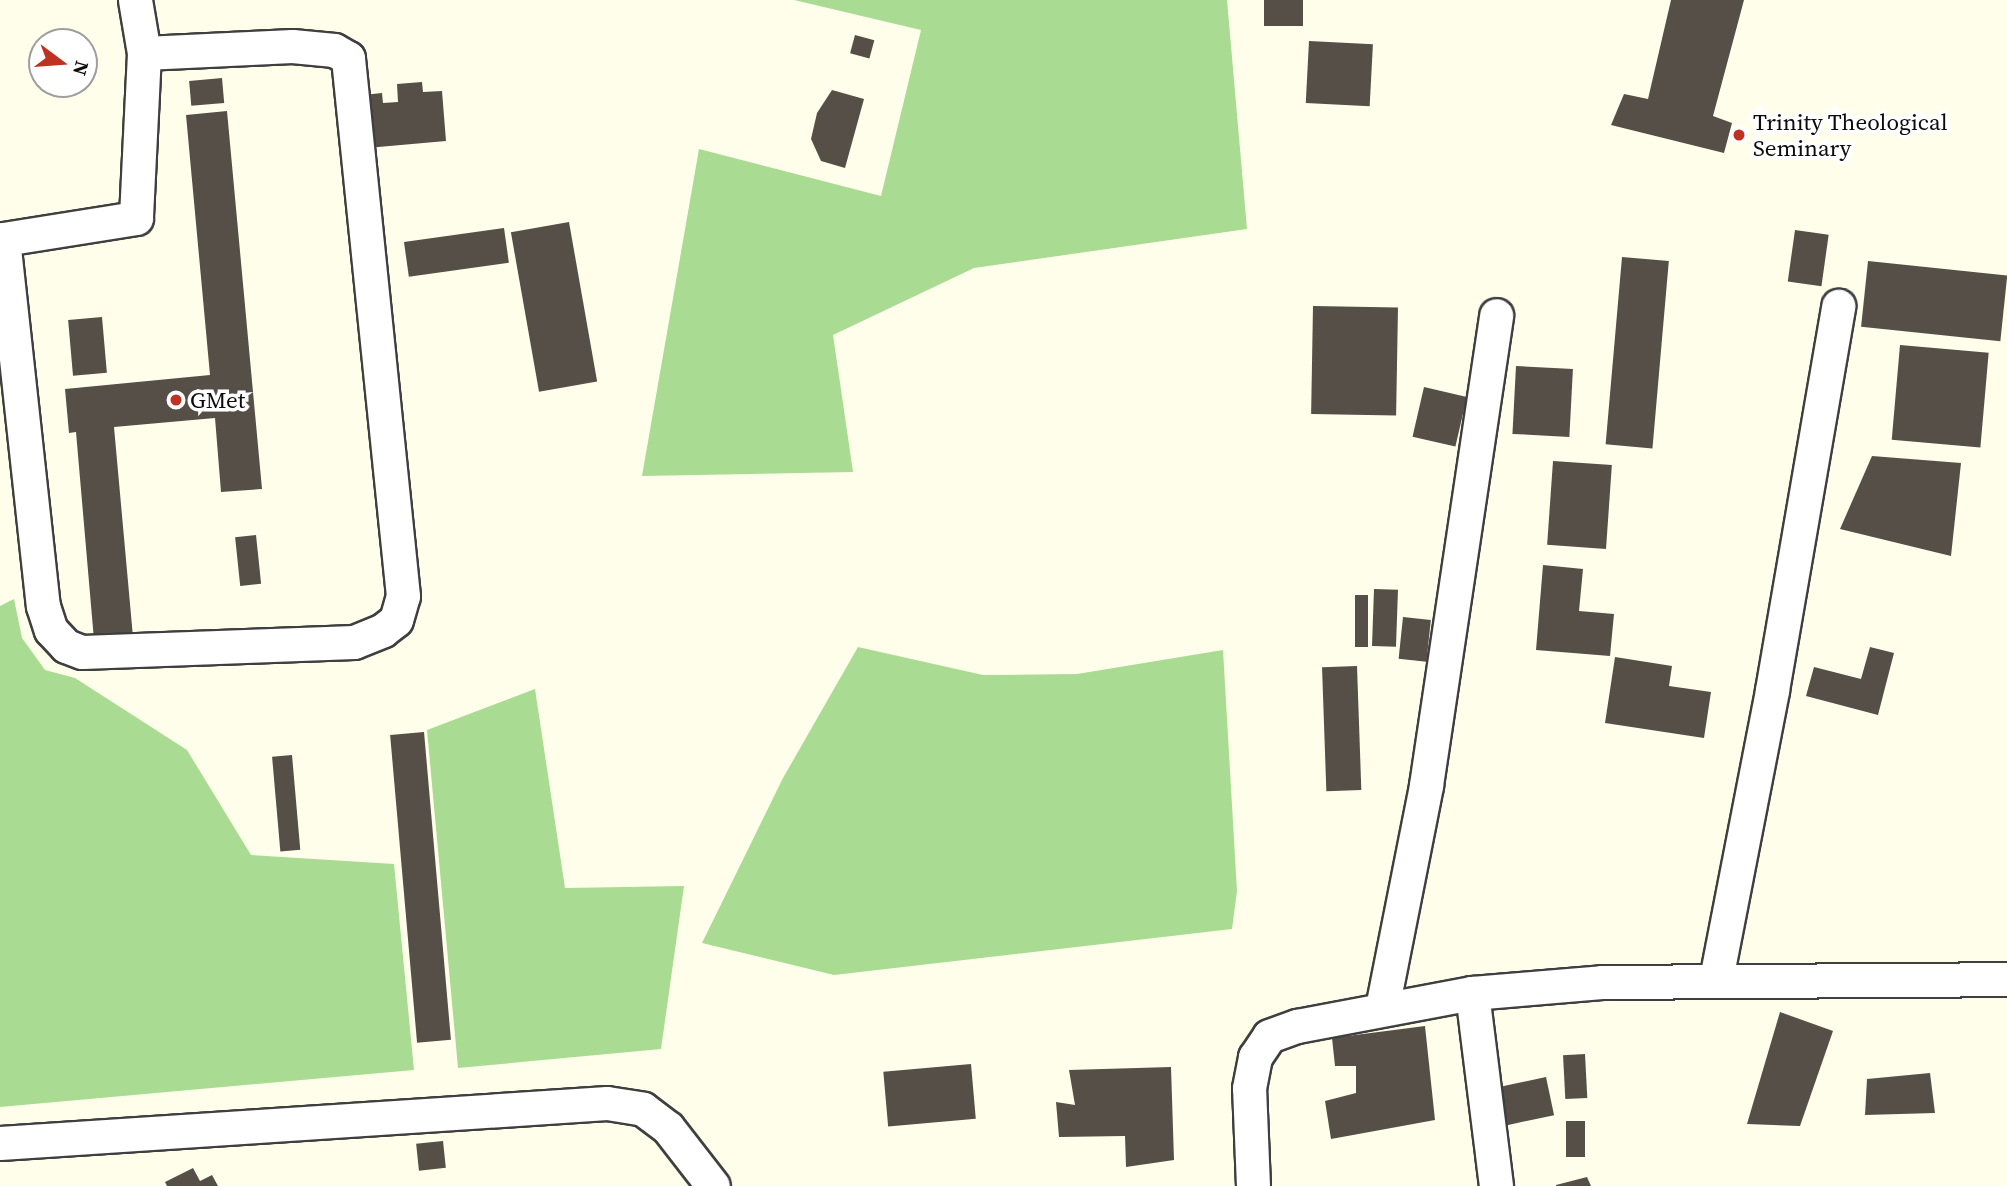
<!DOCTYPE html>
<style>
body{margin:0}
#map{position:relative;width:2007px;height:1186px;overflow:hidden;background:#fffeeb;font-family:"Source Serif 4",serif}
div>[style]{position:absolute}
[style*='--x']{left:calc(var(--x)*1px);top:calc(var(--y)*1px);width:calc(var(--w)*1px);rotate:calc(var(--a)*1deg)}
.forest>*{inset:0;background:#a9db93}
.building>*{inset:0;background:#554f48;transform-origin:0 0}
.roads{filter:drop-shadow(2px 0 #3f3f3f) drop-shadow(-2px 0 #3f3f3f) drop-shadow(0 2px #3f3f3f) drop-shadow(0 -2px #3f3f3f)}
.minor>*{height:33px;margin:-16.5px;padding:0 16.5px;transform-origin:16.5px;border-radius:16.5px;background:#fff}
.dots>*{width:19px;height:19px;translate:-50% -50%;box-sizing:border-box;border:4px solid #fff;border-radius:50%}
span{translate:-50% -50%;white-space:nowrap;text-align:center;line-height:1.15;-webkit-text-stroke:7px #fff;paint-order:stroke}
.poi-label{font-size:23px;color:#0c0c0c}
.left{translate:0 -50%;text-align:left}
.north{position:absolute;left:28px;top:28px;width:70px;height:70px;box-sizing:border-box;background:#fff;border:2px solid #9e9e9e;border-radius:50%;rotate:106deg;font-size:19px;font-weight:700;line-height:28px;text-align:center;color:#0c0c0c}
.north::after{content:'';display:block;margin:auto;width:24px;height:32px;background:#bf3121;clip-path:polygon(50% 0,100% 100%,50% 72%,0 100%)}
</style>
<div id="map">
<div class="forest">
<div style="clip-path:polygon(794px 0,1227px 0,1247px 229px,974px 268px,833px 335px,853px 472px,642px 476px,699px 149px,881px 196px,921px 30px)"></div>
<div style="clip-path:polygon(14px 599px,22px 638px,45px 670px,75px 678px,187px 750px,251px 855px,394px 864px,414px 1070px,0 1107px,0 606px)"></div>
<div style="clip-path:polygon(858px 647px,983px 675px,1077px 674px,1223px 650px,1237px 891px,1232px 929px,834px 975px,702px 943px,783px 778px)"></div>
<div style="clip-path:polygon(535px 689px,565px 888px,684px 886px,661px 1049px,458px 1068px,427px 730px)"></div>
</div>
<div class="building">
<div style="left:1264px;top:0;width:39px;height:26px"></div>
<div style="clip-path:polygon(1671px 0,1744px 0,1713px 116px,1732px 123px,1724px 153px,1611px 125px,1624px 94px,1648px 99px)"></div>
<div style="left:855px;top:35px;width:20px;height:19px;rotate:15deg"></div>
<div style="left:1309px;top:41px;width:64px;height:62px;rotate:3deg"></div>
<div style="left:222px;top:78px;width:25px;height:33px;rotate:85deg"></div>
<div style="clip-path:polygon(422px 82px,423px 92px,442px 91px,446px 141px,367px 148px,363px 95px,382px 93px,383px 103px,398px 102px,397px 84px)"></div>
<div style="clip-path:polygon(832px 90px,864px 99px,845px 168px,821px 161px,811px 139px,817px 113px)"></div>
<div style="clip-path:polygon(227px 111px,262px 489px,221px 492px,215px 418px,114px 427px,133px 637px,94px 640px,76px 432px,69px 433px,65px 389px,210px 375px,186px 115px)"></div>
<div style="left:569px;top:222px;width:162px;height:59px;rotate:80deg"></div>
<div style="left:504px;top:228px;width:35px;height:101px;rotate:82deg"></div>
<div style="left:1795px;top:230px;width:34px;height:52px;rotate:8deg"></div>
<div style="left:1622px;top:257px;width:47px;height:188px;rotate:5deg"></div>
<div style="left:1868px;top:261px;width:140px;height:66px;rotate:6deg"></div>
<div style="left:1313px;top:306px;width:85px;height:108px;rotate:1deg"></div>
<div style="left:102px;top:317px;width:56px;height:34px;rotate:85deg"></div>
<div style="left:1900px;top:345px;width:89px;height:95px;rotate:5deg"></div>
<div style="left:1516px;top:366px;width:57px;height:68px;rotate:3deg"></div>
<div style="left:1424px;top:387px;width:44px;height:51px;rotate:13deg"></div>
<div style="clip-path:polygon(1872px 456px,1961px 463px,1951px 556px,1840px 529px)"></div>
<div style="left:1553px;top:461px;width:59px;height:84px;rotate:4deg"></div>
<div style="left:256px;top:535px;width:49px;height:21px;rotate:84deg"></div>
<div style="clip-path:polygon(1543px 565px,1583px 569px,1579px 611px,1614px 614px,1610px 656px,1536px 650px)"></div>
<div style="left:1374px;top:589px;width:24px;height:57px;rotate:2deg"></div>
<div style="left:1355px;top:595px;width:13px;height:52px"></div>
<div style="left:1403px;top:617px;width:28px;height:42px;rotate:6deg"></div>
<div style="clip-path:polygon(1870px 647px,1894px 653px,1878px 715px,1806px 696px,1814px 667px,1861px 679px)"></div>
<div style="clip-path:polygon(1615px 657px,1672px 666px,1669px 686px,1711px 692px,1704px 738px,1605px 723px)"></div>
<div style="left:1357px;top:666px;width:124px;height:35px;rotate:88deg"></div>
<div style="left:424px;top:732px;width:309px;height:34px;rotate:85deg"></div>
<div style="left:292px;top:755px;width:95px;height:20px;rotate:85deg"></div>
<div style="clip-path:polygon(1780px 1012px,1833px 1031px,1800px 1126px,1747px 1124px)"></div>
<div style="clip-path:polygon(1425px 1026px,1435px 1120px,1331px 1139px,1325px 1101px,1356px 1093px,1356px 1066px,1335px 1066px,1332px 1038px)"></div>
<div style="left:1585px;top:1054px;width:44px;height:22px;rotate:87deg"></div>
<div style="left:971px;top:1064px;width:55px;height:88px;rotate:85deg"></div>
<div style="clip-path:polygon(1171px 1067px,1174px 1160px,1126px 1167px,1125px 1136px,1059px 1137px,1056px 1102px,1075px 1105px,1069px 1070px)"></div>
<div style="clip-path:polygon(1930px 1073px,1935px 1113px,1865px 1115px,1867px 1079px)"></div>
<div style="left:1546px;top:1077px;width:39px;height:48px;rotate:78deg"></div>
<div style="left:1566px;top:1121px;width:19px;height:36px"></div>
<div style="left:443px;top:1141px;width:27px;height:27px;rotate:84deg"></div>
<div style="clip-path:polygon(193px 1168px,200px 1181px,212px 1175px,218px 1186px,167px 1186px,165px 1182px)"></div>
<div style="clip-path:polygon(1587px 1177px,1591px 1186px,1556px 1186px,1556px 1185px)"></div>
</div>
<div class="roads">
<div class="minor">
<div style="--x:135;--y:0;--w:54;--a:80.4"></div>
<div style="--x:144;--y:53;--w:165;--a:92.8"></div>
<div style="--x:136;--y:218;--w:135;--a:171"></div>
<div style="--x:3;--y:239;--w:369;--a:83.8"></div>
<div style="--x:43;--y:606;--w:25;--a:72"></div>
<div style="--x:51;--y:630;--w:22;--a:47"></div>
<div style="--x:66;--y:646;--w:17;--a:21"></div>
<div style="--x:82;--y:652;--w:272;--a:-2.1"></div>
<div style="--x:354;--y:642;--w:31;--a:-22"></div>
<div style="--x:383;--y:630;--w:16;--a:-38"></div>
<div style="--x:396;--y:620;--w:25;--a:-74"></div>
<div style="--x:403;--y:596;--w:541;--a:-95.84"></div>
<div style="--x:348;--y:58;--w:16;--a:-150"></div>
<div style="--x:334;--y:50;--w:42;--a:-174.6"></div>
<div style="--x:292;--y:46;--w:148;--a:177.3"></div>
<div style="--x:1716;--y:979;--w:294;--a:-79"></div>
<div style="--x:1772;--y:690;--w:390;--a:-80.2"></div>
<div style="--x:1472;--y:993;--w:194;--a:82.9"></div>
<div style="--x:1382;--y:1008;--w:227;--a:-78.8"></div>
<div style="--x:1426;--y:785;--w:475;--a:-81.5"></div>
<div style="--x:0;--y:1143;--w:608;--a:-3.77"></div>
<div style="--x:607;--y:1103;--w:36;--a:9"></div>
<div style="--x:643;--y:1109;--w:31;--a:37"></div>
<div style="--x:668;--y:1128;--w:73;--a:52.2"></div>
<div style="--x:1253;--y:1186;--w:98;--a:-92.3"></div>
<div style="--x:1249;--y:1088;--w:32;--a:-79"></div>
<div style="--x:1255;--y:1057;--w:25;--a:-56"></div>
<div style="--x:1269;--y:1036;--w:30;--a:-20"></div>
<div style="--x:1297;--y:1026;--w:178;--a:-10.7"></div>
<div style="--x:1472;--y:993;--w:130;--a:-4.8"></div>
<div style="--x:1602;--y:982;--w:405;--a:-0.4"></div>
</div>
</div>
<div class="dots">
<div style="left:1739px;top:135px;background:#bf3121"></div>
<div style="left:176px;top:400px;background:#bf3121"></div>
</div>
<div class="poi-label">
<span class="left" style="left:1753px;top:135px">Trinity Theological<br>Seminary</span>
<span class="left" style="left:190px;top:400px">GMet</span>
</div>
<div class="north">N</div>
</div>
